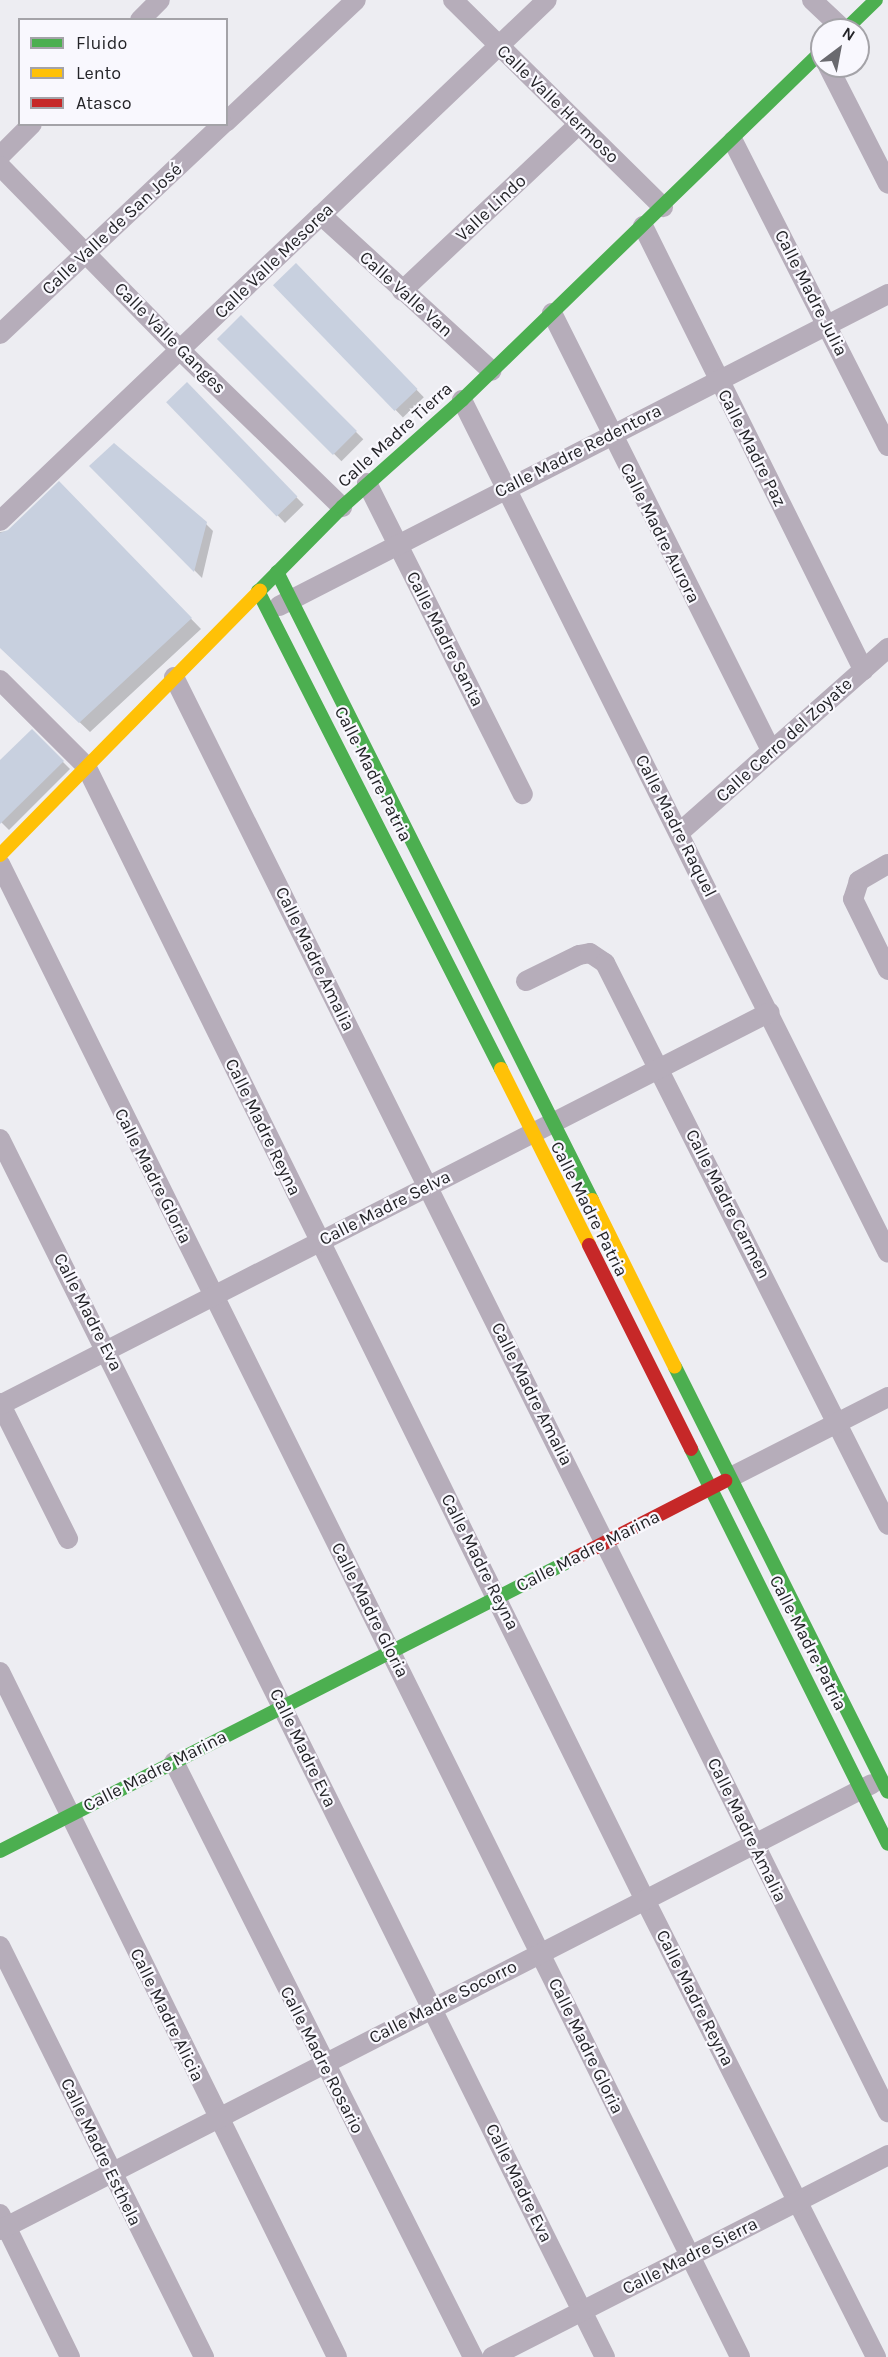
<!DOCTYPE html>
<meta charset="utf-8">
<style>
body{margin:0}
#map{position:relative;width:888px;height:2357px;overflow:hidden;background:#ededf2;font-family:Karla,sans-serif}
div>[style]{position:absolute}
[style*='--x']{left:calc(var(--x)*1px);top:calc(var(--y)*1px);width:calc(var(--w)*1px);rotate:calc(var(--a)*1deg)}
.shadow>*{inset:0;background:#0003;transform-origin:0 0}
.building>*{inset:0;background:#c8d0df;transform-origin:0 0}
.street>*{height:20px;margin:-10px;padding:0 10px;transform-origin:10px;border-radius:10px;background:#b6adba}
.fast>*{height:14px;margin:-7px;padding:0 7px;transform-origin:7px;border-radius:7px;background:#4caf50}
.slow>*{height:14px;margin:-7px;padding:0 7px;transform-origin:7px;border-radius:7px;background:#ffc107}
.jam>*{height:14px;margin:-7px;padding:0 7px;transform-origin:7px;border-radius:7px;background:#c62828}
span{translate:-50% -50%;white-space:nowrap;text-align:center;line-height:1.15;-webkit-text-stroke:4.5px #f9f8fe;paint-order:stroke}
.street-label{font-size:18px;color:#242428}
.legend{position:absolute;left:18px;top:18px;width:210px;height:108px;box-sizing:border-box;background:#f9f8fe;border:2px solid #a4a3a8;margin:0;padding:8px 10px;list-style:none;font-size:18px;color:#242428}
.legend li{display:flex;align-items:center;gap:12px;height:30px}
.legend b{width:30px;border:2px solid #a4a3a8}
.north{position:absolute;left:810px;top:18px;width:60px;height:60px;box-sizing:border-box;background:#f9f8fe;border:2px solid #a4a3a8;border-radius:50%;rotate:32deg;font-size:16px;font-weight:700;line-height:24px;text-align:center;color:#242428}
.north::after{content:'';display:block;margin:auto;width:21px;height:27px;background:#6a6a6f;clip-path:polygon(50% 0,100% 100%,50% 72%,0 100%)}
</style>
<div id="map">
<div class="shadow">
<div style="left:296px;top:265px;width:184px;height:29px;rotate:46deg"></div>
<div style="left:241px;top:317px;width:173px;height:31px;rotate:45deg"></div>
<div style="left:187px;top:384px;width:168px;height:26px;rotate:46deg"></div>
<div style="clip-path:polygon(91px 466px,206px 524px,213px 531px,202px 578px)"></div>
<div style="clip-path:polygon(59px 483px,201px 629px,90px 732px,0 647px,0 532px,9px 531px)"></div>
<div style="clip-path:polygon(32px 731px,70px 769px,9px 830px,0 821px,0 762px)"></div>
</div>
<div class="building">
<div style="left:296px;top:263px;width:175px;height:32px;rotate:46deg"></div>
<div style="left:241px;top:315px;width:164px;height:34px;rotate:45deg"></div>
<div style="left:187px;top:382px;width:159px;height:29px;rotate:46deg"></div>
<div style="clip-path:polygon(114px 443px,207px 522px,194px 572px,89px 466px)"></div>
<div style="clip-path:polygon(59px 481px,192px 618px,79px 723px,0 648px,0 533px,8px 530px)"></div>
<div style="clip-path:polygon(32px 729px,64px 761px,0 824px,0 760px)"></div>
</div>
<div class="street">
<div style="--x:453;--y:0;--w:295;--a:44.6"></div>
<div style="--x:812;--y:0;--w:44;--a:43.2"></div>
<div style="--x:140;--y:20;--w:28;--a:-45"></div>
<div style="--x:828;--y:66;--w:132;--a:63"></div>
<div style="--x:226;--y:122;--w:178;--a:-43.2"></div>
<div style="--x:733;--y:141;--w:342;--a:63.1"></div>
<div style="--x:0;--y:156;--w:45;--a:-45"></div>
<div style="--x:0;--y:166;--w:260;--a:45.6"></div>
<div style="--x:182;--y:352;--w:223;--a:44.1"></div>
<div style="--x:321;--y:215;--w:231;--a:42.4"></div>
<div style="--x:643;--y:226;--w:496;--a:63.6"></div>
<div style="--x:402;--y:291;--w:243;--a:-43.3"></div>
<div style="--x:552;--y:313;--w:490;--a:63.4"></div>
<div style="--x:0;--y:334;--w:306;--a:-43.3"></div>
<div style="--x:462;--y:400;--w:953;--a:63.46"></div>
<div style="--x:367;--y:483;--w:348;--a:63.4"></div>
<div style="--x:0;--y:521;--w:755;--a:-43.61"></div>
<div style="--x:279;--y:606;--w:684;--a:-27.13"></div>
<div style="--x:174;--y:677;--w:1603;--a:63.55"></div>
<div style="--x:0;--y:680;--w:122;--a:45"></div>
<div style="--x:86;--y:766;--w:1264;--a:63.76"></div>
<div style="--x:645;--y:1900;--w:512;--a:63.18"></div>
<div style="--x:680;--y:832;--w:278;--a:-41.5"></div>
<div style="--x:0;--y:864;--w:1666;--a:63.63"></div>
<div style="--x:888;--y:864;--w:34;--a:150"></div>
<div style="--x:859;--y:881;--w:19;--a:108"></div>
<div style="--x:853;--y:899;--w:79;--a:63.8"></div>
<div style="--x:526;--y:981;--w:59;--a:-26.1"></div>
<div style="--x:579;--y:955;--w:11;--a:-10"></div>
<div style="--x:590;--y:953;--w:18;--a:34"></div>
<div style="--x:605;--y:963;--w:629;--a:63.27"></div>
<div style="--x:0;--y:1139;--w:1360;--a:63.59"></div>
<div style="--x:0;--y:1403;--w:152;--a:63.4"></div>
<div style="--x:0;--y:1405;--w:864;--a:-27.04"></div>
<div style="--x:731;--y:1477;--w:176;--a:-27"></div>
<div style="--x:0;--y:1672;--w:763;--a:63.8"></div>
<div style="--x:174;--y:1762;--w:666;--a:63.32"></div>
<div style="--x:0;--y:1946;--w:459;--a:63.6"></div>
<div style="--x:0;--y:2214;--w:159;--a:63.9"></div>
<div style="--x:0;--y:2230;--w:979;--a:-27.09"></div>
<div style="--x:492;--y:2357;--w:445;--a:-27"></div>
</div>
<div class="fast">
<div style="--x:845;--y:30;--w:43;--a:-44.1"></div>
<div style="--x:277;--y:572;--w:703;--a:63.36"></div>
<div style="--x:260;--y:590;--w:117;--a:-45.3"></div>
<div style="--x:342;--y:507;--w:161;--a:-41.7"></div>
<div style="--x:462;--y:400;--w:501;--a:-44.11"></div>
<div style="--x:258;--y:591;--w:536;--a:63.05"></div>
<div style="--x:675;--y:1367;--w:475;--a:63.4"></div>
<div style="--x:691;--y:1449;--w:441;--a:63.5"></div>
<div style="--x:0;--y:1851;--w:645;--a:-27"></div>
</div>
<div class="slow">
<div style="--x:0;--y:855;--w:371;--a:-45.5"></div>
<div style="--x:501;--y:1069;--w:197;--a:63.4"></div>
<div style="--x:592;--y:1200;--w:186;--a:63.6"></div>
</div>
<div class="jam">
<div style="--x:589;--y:1245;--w:228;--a:63.4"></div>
<div style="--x:575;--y:1558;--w:169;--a:-27.2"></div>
</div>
<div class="street-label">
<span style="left:558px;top:104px;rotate:44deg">Calle Valle Hermoso</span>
<span style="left:491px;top:208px;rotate:-43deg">Valle Lindo</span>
<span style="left:112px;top:229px;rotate:-43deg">Calle Valle de San José</span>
<span style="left:274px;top:261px;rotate:-44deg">Calle Valle Mesorea</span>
<span style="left:811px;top:293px;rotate:63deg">Calle Madre Julia</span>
<span style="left:406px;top:294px;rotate:42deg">Calle Valle Van</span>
<span style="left:170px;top:338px;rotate:45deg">Calle Valle Ganges</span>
<span style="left:395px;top:435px;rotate:-42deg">Calle Madre Tierra</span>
<span style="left:752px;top:448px;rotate:63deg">Calle Madre Paz</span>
<span style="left:578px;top:451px;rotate:-27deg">Calle Madre Redentora</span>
<span style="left:660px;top:533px;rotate:63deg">Calle Madre Aurora</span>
<span style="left:445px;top:639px;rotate:63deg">Calle Madre Santa</span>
<span style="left:784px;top:740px;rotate:-42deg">Calle Cerro del Zoyate</span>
<span style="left:373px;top:774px;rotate:63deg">Calle Madre Patria</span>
<span style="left:676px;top:826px;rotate:63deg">Calle Madre Raquel</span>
<span style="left:315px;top:959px;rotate:64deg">Calle Madre Amalia</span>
<span style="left:263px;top:1127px;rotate:64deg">Calle Madre Reyna</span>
<span style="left:153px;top:1176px;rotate:63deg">Calle Madre Gloria</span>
<span style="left:728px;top:1204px;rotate:63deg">Calle Madre Carmen</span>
<span style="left:385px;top:1208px;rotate:-27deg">Calle Madre Selva</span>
<span style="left:589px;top:1209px;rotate:63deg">Calle Madre Patria</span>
<span style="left:88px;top:1312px;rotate:63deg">Calle Madre Eva</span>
<span style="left:532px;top:1394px;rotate:63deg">Calle Madre Amalia</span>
<span style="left:588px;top:1551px;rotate:-27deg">Calle Madre Marina</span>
<span style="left:480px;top:1562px;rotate:63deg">Calle Madre Reyna</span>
<span style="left:370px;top:1610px;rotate:63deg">Calle Madre Gloria</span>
<span style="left:808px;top:1643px;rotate:63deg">Calle Madre Patria</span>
<span style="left:303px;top:1748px;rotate:64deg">Calle Madre Eva</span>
<span style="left:155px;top:1771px;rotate:-27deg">Calle Madre Marina</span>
<span style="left:747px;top:1830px;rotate:64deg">Calle Madre Amalia</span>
<span style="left:695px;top:1998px;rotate:63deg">Calle Madre Reyna</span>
<span style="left:443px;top:2002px;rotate:-27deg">Calle Madre Socorro</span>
<span style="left:167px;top:2015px;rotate:64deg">Calle Madre Alicia</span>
<span style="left:586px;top:2046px;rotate:64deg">Calle Madre Gloria</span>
<span style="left:322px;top:2060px;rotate:63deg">Calle Madre Rosario</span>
<span style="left:101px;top:2152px;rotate:64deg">Calle Madre Esthela</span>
<span style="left:519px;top:2183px;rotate:64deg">Calle Madre Eva</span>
<span style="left:690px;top:2256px;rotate:-27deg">Calle Madre Sierra</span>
</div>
<ul class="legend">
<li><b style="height:8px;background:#4caf50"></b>Fluido</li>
<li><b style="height:8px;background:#ffc107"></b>Lento</li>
<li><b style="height:8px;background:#c62828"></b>Atasco</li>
</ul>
<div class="north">N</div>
</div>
